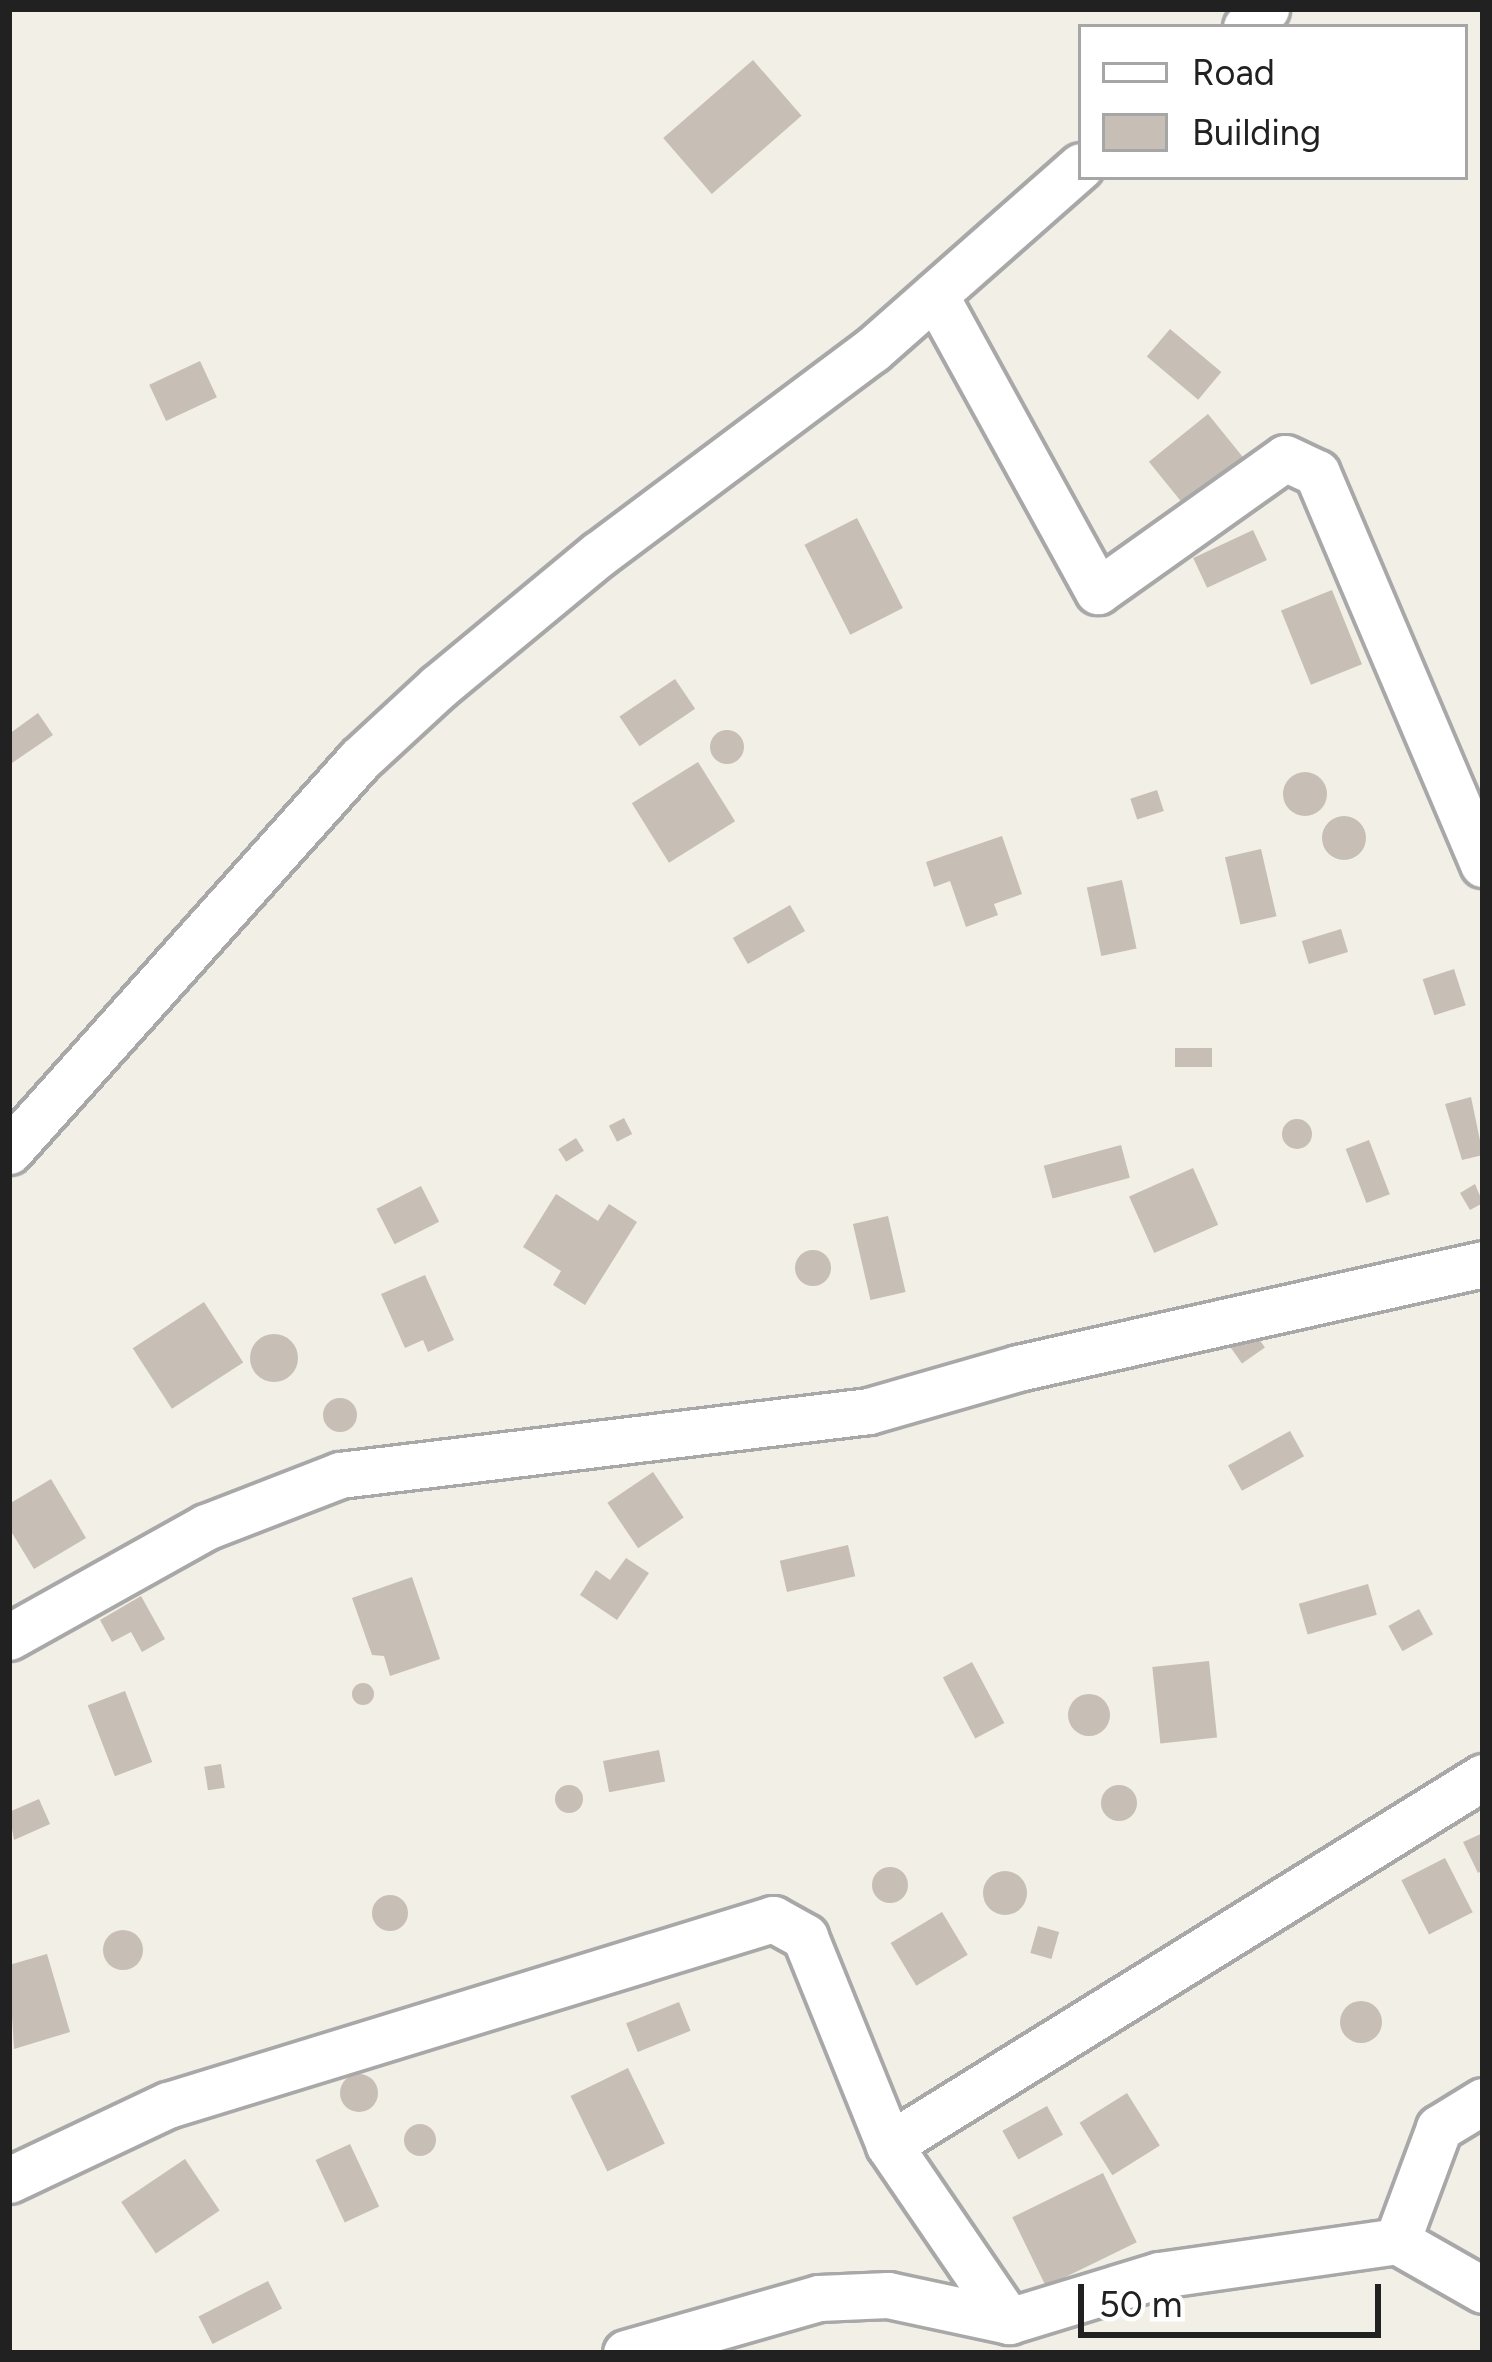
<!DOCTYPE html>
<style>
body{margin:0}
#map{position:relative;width:1492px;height:2362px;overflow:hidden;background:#f2efe7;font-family:Figtree,sans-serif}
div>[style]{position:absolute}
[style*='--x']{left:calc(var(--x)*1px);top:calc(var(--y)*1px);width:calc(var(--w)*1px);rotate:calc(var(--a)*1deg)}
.building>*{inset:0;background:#c7beb6;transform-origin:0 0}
.round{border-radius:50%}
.roads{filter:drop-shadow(3px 0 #a8a8a8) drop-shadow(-3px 0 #a8a8a8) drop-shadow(0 3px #a8a8a8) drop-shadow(0 -3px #a8a8a8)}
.street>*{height:45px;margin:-22.5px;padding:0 22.5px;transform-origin:22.5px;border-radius:22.5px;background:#fff}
span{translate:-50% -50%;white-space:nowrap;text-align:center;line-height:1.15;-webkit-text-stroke:12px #fff;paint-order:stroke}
.frame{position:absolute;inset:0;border:12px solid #212121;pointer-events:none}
.legend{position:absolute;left:1078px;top:24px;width:390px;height:156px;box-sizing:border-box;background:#fff;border:3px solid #a6a6a6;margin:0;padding:15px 21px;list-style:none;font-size:36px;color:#212121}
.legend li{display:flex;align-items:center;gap:24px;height:60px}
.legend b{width:60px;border:3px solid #a6a6a6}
.scale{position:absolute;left:1078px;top:2284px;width:303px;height:54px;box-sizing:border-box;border:6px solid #212121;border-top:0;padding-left:15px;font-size:36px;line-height:42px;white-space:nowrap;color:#212121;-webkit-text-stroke:9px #fff;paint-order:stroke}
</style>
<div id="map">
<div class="building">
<div style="left:753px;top:60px;width:74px;height:119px;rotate:49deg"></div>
<div style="left:1170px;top:329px;width:67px;height:36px;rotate:40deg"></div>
<div style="left:200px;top:361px;width:40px;height:56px;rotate:65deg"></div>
<div style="left:1208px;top:414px;width:55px;height:76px;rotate:51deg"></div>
<div style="left:857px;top:518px;width:101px;height:59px;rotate:63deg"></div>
<div style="left:1253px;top:530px;width:33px;height:66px;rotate:65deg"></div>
<div style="left:1332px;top:590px;width:80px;height:55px;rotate:68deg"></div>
<div style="left:675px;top:679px;width:36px;height:67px;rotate:56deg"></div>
<div style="clip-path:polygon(38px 713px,53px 735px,9px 765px,9px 734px)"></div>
<div class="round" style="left:710px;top:730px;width:34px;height:34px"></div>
<div style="left:698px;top:762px;width:70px;height:78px;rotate:58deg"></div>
<div class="round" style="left:1283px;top:772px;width:44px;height:44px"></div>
<div style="left:1157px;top:790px;width:22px;height:28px;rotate:72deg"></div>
<div class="round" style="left:1322px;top:816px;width:44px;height:44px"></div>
<div style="clip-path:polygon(1002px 836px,1022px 894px,994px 904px,998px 915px,966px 927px,950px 881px,934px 887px,926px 862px)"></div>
<div style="left:1261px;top:849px;width:69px;height:37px;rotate:77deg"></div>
<div style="left:1122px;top:880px;width:70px;height:36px;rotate:78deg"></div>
<div style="left:790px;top:905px;width:30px;height:66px;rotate:60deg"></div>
<div style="left:1341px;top:929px;width:24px;height:41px;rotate:73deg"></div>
<div style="left:1454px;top:969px;width:38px;height:33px;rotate:72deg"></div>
<div style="left:1175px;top:1048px;width:37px;height:19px"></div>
<div style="clip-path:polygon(1471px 1097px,1483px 1155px,1462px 1160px,1445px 1104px)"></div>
<div style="left:624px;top:1118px;width:18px;height:17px;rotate:63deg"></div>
<div class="round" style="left:1282px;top:1119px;width:30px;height:30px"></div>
<div style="left:576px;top:1138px;width:15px;height:21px;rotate:58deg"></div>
<div style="left:1369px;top:1140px;width:58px;height:25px;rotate:69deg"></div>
<div style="left:1121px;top:1145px;width:34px;height:80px;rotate:75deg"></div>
<div style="left:1193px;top:1168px;width:62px;height:70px;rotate:66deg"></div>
<div style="clip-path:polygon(1475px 1184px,1483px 1203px,1470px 1210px,1460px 1193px)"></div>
<div style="left:421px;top:1186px;width:40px;height:50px;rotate:63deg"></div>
<div style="clip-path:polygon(556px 1194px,598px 1221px,609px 1204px,637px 1222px,585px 1305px,553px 1285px,561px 1271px,523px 1247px)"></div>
<div style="left:888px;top:1216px;width:78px;height:36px;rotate:77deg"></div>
<div class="round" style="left:795px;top:1250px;width:36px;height:36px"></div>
<div style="clip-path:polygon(425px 1275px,454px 1340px,428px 1352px,423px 1340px,405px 1348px,381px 1294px)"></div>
<div style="left:204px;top:1302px;width:72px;height:85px;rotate:57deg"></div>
<div style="left:1254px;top:1332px;width:19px;height:28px;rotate:55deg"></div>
<div class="round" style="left:250px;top:1334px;width:48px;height:48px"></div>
<div class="round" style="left:323px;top:1398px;width:34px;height:34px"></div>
<div style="left:1290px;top:1431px;width:29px;height:71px;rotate:61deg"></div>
<div style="left:653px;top:1472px;width:55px;height:55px;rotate:56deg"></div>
<div style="clip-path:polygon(51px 1479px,86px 1538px,34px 1569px,9px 1528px,9px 1504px)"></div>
<div style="left:848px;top:1545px;width:32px;height:70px;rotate:77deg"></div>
<div style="clip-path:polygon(626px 1558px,649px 1573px,617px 1620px,580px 1595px,596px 1570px,610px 1580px)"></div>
<div style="clip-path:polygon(412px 1577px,440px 1659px,390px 1676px,384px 1656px,372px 1655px,352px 1598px)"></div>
<div style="left:1368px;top:1584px;width:32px;height:72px;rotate:74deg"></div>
<div style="clip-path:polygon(141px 1596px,165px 1639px,142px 1652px,131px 1632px,112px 1642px,100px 1620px)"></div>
<div style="left:1419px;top:1609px;width:29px;height:35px;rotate:61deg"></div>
<div style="left:1209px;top:1661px;width:77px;height:57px;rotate:84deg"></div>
<div style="left:972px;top:1662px;width:69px;height:33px;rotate:62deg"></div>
<div class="round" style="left:352px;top:1683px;width:22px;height:22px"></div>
<div style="left:125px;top:1691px;width:76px;height:40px;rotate:69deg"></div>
<div class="round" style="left:1068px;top:1694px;width:42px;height:42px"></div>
<div style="left:659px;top:1750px;width:32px;height:57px;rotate:79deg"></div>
<div style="left:221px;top:1764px;width:24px;height:17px;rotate:81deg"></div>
<div class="round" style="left:555px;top:1785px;width:28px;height:28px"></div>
<div class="round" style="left:1101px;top:1785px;width:36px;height:36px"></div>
<div style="clip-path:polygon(39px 1799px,50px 1824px,14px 1840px,9px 1812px)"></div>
<div style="clip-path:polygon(1483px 1833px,1483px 1870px,1478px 1873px,1463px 1842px)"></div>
<div style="left:1445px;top:1858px;width:61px;height:49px;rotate:63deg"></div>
<div class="round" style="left:872px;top:1867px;width:36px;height:36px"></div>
<div class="round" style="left:983px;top:1871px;width:44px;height:44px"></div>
<div class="round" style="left:372px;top:1895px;width:36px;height:36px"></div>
<div style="left:942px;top:1912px;width:50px;height:60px;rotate:59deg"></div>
<div style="left:1038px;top:1926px;width:22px;height:28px;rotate:16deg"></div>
<div class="round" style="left:103px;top:1930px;width:40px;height:40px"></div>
<div style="clip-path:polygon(47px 1954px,70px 2032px,14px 2049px,9px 1965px)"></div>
<div class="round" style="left:1340px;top:2001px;width:42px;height:42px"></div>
<div style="left:679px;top:2002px;width:31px;height:57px;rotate:68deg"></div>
<div style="left:628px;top:2068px;width:84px;height:64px;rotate:64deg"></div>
<div class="round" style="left:340px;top:2074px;width:38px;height:38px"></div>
<div style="left:1127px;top:2093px;width:62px;height:56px;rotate:58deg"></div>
<div style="left:1047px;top:2106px;width:33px;height:51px;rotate:61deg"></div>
<div class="round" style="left:404px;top:2124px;width:32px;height:32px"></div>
<div style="left:350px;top:2144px;width:69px;height:38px;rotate:65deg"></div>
<div style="left:185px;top:2159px;width:62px;height:77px;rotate:56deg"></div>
<div style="left:1103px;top:2173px;width:77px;height:101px;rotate:64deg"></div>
<div style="left:268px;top:2281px;width:31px;height:78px;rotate:63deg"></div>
</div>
<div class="roads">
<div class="street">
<div style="--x:1246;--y:27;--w:27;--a:-42"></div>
<div style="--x:935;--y:295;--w:338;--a:61.2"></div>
<div style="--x:1098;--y:591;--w:229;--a:-35.4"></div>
<div style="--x:1285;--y:458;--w:35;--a:25"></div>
<div style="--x:1317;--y:473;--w:425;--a:67"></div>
<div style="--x:9;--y:1151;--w:526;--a:-48.16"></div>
<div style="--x:360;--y:759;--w:106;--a:-42.7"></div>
<div style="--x:438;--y:687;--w:209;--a:-39.6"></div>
<div style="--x:599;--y:554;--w:341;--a:-36.8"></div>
<div style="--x:872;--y:350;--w:278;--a:-41.4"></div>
<div style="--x:9;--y:1637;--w:226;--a:-29.2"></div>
<div style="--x:206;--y:1527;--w:144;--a:-21.2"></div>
<div style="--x:340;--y:1475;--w:533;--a:-6.9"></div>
<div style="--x:869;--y:1411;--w:155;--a:-16.1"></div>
<div style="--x:1018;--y:1368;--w:476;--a:-12.6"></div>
<div style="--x:1483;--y:2101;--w:52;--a:148.5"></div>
<div style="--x:1439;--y:2128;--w:121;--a:110.4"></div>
<div style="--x:1397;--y:2241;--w:99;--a:29.7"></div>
<div style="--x:9;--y:2180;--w:176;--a:-25.3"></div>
<div style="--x:168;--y:2105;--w:633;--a:-17.09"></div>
<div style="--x:773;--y:1919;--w:37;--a:29"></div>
<div style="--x:805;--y:1937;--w:224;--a:68"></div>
<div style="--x:1009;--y:2321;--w:213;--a:-124.3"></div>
<div style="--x:889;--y:2145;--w:699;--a:-31.78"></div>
<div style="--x:626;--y:2353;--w:201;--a:-15.9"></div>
<div style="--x:819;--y:2298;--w:69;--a:-2.5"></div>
<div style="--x:888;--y:2295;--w:124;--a:12.1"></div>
<div style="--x:1009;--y:2321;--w:157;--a:-17"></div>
<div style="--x:1159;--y:2275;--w:240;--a:-8.1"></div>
</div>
</div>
<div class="frame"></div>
<ul class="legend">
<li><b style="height:15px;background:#fff"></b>Road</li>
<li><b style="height:33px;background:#c7beb6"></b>Building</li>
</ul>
<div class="scale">50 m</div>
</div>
